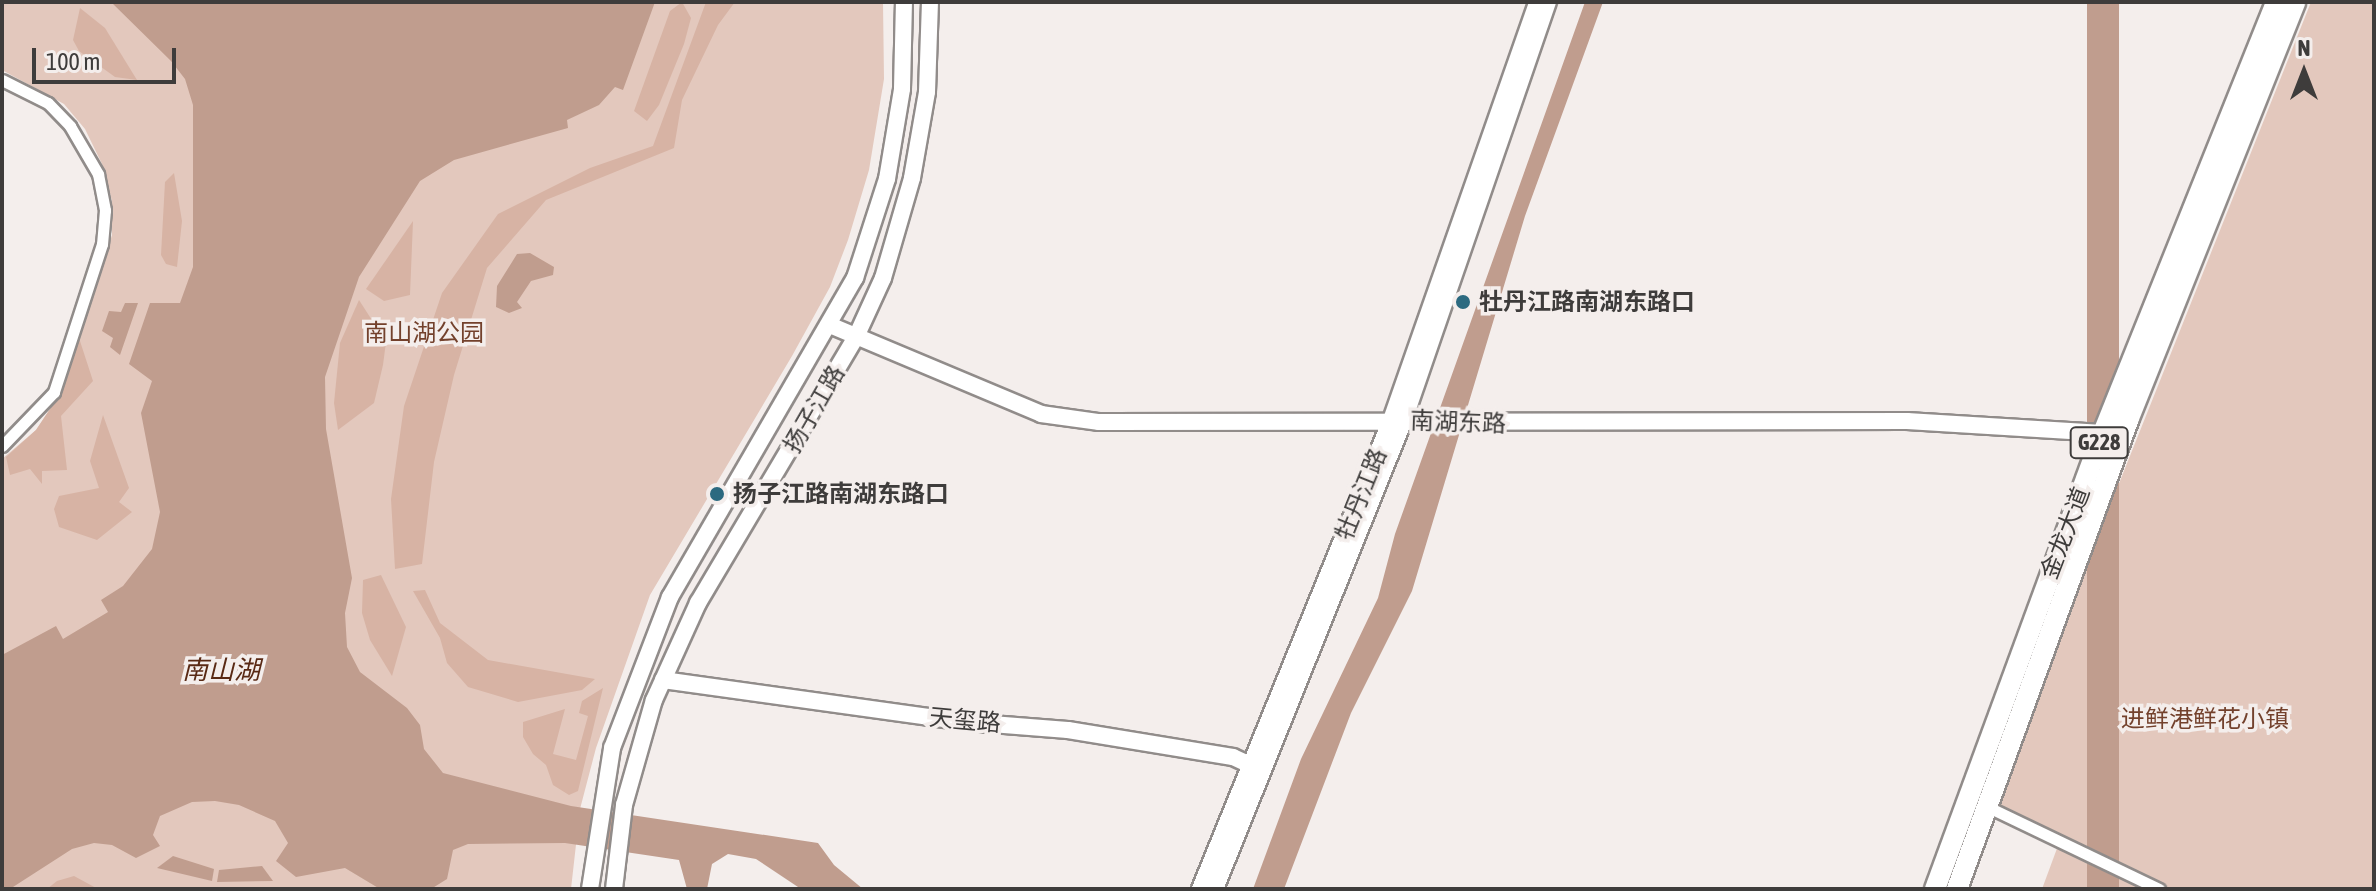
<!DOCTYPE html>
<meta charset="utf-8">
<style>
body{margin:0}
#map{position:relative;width:2376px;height:891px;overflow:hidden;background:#f4eeec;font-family:"Asap Condensed","Noto Sans SC",sans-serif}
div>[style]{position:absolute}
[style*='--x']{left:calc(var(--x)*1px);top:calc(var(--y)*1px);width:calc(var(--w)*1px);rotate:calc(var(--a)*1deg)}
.green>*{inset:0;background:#e3c8bd}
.forest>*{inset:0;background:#d7b3a4}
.water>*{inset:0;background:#c09d8e;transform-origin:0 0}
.roads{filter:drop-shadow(2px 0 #918c8a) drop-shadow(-2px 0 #918c8a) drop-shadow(0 2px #918c8a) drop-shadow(0 -2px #918c8a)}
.street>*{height:11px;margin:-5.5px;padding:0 5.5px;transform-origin:5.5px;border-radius:5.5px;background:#fff}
.secondary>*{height:16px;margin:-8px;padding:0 8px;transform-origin:8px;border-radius:8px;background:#fff}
.highway>*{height:20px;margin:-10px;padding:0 10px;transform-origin:10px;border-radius:10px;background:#fff}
.dots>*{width:22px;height:22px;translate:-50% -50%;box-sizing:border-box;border:4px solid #f4eeec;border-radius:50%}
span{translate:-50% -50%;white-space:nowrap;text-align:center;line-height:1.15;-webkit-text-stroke:7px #f4eeec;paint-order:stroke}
.shield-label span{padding:2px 6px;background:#f4eeec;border:2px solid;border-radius:6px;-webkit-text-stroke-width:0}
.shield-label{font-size:22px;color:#3e3c3b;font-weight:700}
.poi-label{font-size:24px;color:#3e3c3b;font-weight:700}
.left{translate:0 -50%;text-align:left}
.park-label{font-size:24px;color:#73412c}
.street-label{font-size:24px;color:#3e3c3b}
.water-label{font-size:26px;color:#592914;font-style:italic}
.frame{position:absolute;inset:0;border:4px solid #3e3c3b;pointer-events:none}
.north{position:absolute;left:2264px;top:32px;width:80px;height:80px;-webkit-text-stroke:6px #f4eeec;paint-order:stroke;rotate:0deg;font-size:22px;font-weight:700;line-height:32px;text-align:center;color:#3e3c3b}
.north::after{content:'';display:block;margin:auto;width:28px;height:36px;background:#3e3c3b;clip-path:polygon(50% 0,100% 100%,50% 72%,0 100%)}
.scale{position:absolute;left:32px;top:48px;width:144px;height:36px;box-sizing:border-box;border:4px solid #3e3c3b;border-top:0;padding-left:10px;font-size:24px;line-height:28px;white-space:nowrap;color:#3e3c3b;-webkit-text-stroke:6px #f4eeec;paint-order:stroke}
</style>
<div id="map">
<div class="green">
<div style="clip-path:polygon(2px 2px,883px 2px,884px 79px,869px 170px,848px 240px,830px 287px,792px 356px,650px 595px,596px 748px,580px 809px,571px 889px,2px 889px,2px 459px,36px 430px,62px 391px,112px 235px,112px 201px,102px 164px,85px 129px,64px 104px,2px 70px)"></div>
<div style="clip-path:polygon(2311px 2px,2374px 2px,2374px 889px,2042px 889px,2059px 843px,1988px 812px)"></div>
</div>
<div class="forest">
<div style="clip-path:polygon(682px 2px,691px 18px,684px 44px,659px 105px,647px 121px,634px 111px,670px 11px)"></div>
<div style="clip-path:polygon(706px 2px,735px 2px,718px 25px,682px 100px,674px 148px,546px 200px,487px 268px,454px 375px,434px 462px,422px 564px,395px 569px,391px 499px,404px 406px,442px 293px,498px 214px,590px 168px,653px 146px)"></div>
<div style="clip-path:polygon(80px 8px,105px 28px,137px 80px,115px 77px,79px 51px,73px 40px)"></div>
<div style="clip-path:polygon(174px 173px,182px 221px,177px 267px,166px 264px,161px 255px,165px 182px)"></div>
<div style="clip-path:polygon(413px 221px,410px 295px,384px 301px,366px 289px)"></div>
<div style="clip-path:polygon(359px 300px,386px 342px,383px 365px,374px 403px,338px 430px,334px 403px,340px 343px)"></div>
<div style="clip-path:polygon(79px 338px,93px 381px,61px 416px,67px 470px,42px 471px,42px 484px,30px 469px,10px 475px,6px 457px,36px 430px,62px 391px)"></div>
<div style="clip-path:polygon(103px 415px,129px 488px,119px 502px,132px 512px,97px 540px,59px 527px,54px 509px,59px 496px,99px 488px,90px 461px)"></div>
<div style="clip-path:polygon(381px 575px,406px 627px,392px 676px,370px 640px,362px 613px,363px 580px)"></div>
<div style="clip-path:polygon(425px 590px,440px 623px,488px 660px,595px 679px,582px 690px,518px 702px,468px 687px,447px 663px,440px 638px,413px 591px)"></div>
<div style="clip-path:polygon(603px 688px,578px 791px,569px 795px,553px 785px,546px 765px,533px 754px,523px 737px,523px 722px,565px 709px,553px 754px,576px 760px,588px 716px,579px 713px,582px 701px)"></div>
<div style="clip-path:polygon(74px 876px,98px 889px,47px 889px,57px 881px)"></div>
</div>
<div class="water">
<div style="clip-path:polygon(111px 2px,655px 2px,623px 90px,615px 87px,599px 105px,567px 120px,568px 128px,454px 160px,420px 181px,359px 277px,325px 377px,326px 429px,352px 578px,345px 613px,347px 647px,360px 672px,407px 708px,420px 725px,424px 749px,443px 773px,571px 806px,818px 843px,834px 865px,863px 889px,801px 889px,756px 859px,728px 854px,712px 864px,707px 889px,687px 889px,679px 860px,565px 843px,468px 844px,453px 850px,447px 879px,431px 889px,380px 889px,345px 868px,296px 877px,276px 861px,288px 843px,275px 821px,239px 805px,215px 801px,192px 802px,160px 816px,153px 835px,160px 846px,136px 858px,112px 845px,94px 843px,72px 849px,13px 887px,2px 888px,2px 655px,56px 626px,63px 639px,108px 612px,101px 600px,123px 586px,152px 549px,160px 512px,141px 413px,152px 381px,129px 364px,150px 303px,180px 303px,193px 267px,193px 105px,185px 79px,171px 61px)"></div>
<div style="clip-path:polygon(1585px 2px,1603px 2px,1525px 216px,1412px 591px,1351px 713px,1284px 889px,1253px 889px,1301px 759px,1378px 598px,1395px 534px)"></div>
<div style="left:2087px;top:2px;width:32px;height:944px"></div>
<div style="clip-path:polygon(530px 253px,554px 267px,553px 275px,531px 281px,517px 302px,522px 308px,509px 313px,496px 307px,497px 286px,517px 254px)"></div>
<div style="clip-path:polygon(125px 303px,138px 303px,120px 355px,110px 347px,113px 338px,102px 331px,109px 311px,121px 312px)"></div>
<div style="clip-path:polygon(173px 856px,214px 869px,212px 881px,157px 868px)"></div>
<div style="clip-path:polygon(262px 866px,273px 881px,217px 882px,219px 870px)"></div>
</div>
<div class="roads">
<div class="street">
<div style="--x:2;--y:80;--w:51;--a:26.6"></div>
<div style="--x:48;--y:103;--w:32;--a:46"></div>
<div style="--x:70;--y:126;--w:56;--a:59.7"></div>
<div style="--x:98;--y:174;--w:37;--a:79"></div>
<div style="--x:105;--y:210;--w:34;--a:95"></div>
<div style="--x:102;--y:244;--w:156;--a:108"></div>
<div style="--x:54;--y:392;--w:75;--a:133.9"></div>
<div style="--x:1986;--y:806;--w:192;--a:25.6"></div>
</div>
<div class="secondary">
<div style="--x:832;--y:326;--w:227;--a:22.8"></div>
<div style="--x:1041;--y:414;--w:59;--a:7.9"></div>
<div style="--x:1099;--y:422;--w:808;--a:-0.07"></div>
<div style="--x:1907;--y:421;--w:196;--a:3.5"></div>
<div style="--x:663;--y:680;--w:306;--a:7.9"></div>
<div style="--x:966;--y:722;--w:102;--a:4.5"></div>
<div style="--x:1068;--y:730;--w:167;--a:9.3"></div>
<div style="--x:1233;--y:757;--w:31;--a:25"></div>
<div style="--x:590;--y:889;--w:143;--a:-81.1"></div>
<div style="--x:612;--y:748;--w:162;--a:-69"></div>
<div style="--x:670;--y:597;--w:369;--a:-59.9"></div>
<div style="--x:855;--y:278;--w:104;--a:-72.1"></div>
<div style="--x:887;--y:179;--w:91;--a:-80.5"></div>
<div style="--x:902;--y:89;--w:87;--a:-88.7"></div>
<div style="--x:614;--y:889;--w:85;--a:-83.2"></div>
<div style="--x:624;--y:805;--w:109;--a:-74.1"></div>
<div style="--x:654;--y:700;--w:107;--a:-65.6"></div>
<div style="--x:698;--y:603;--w:309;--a:-59.3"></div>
<div style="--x:856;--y:337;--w:65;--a:-65.4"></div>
<div style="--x:883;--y:278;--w:104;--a:-73.8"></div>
<div style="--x:912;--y:178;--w:87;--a:-80.1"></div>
<div style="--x:927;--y:92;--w:90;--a:-88.1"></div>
<div style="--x:1200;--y:889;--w:506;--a:-67.84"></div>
<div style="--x:1391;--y:420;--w:443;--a:-70.7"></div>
<div style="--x:1215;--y:889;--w:506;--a:-68.05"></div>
<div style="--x:1404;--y:420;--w:442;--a:-71"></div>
</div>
<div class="highway">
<div style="--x:1935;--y:889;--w:486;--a:-69.8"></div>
<div style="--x:2103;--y:433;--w:464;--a:-68.1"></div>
<div style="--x:1957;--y:889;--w:501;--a:-69.94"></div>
<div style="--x:2129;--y:418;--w:448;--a:-68.2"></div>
</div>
</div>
<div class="dots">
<div style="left:1463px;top:302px;background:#2c6a80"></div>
<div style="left:717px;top:494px;background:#2c6a80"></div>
</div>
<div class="shield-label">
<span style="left:2099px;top:443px">G228</span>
</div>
<div class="poi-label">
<span class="left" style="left:1479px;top:302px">牡丹江路南湖东路口</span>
<span class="left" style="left:733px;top:494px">扬子江路南湖东路口</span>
</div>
<div class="park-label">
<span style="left:424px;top:333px">南山湖公园</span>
<span style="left:2205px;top:719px">进鲜港鲜花小镇</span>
</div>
<div class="street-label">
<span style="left:814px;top:409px;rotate:-60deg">扬子江路</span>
<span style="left:1458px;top:422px;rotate:2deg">南湖东路</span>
<span style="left:1361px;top:494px;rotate:-68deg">牡丹江路</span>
<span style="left:2065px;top:533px;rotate:-69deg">金龙大道</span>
<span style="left:965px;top:720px;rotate:5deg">天玺路</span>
</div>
<div class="water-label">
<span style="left:221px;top:671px">南山湖</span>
</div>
<div class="frame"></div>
<div class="north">N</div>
<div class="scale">100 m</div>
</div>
